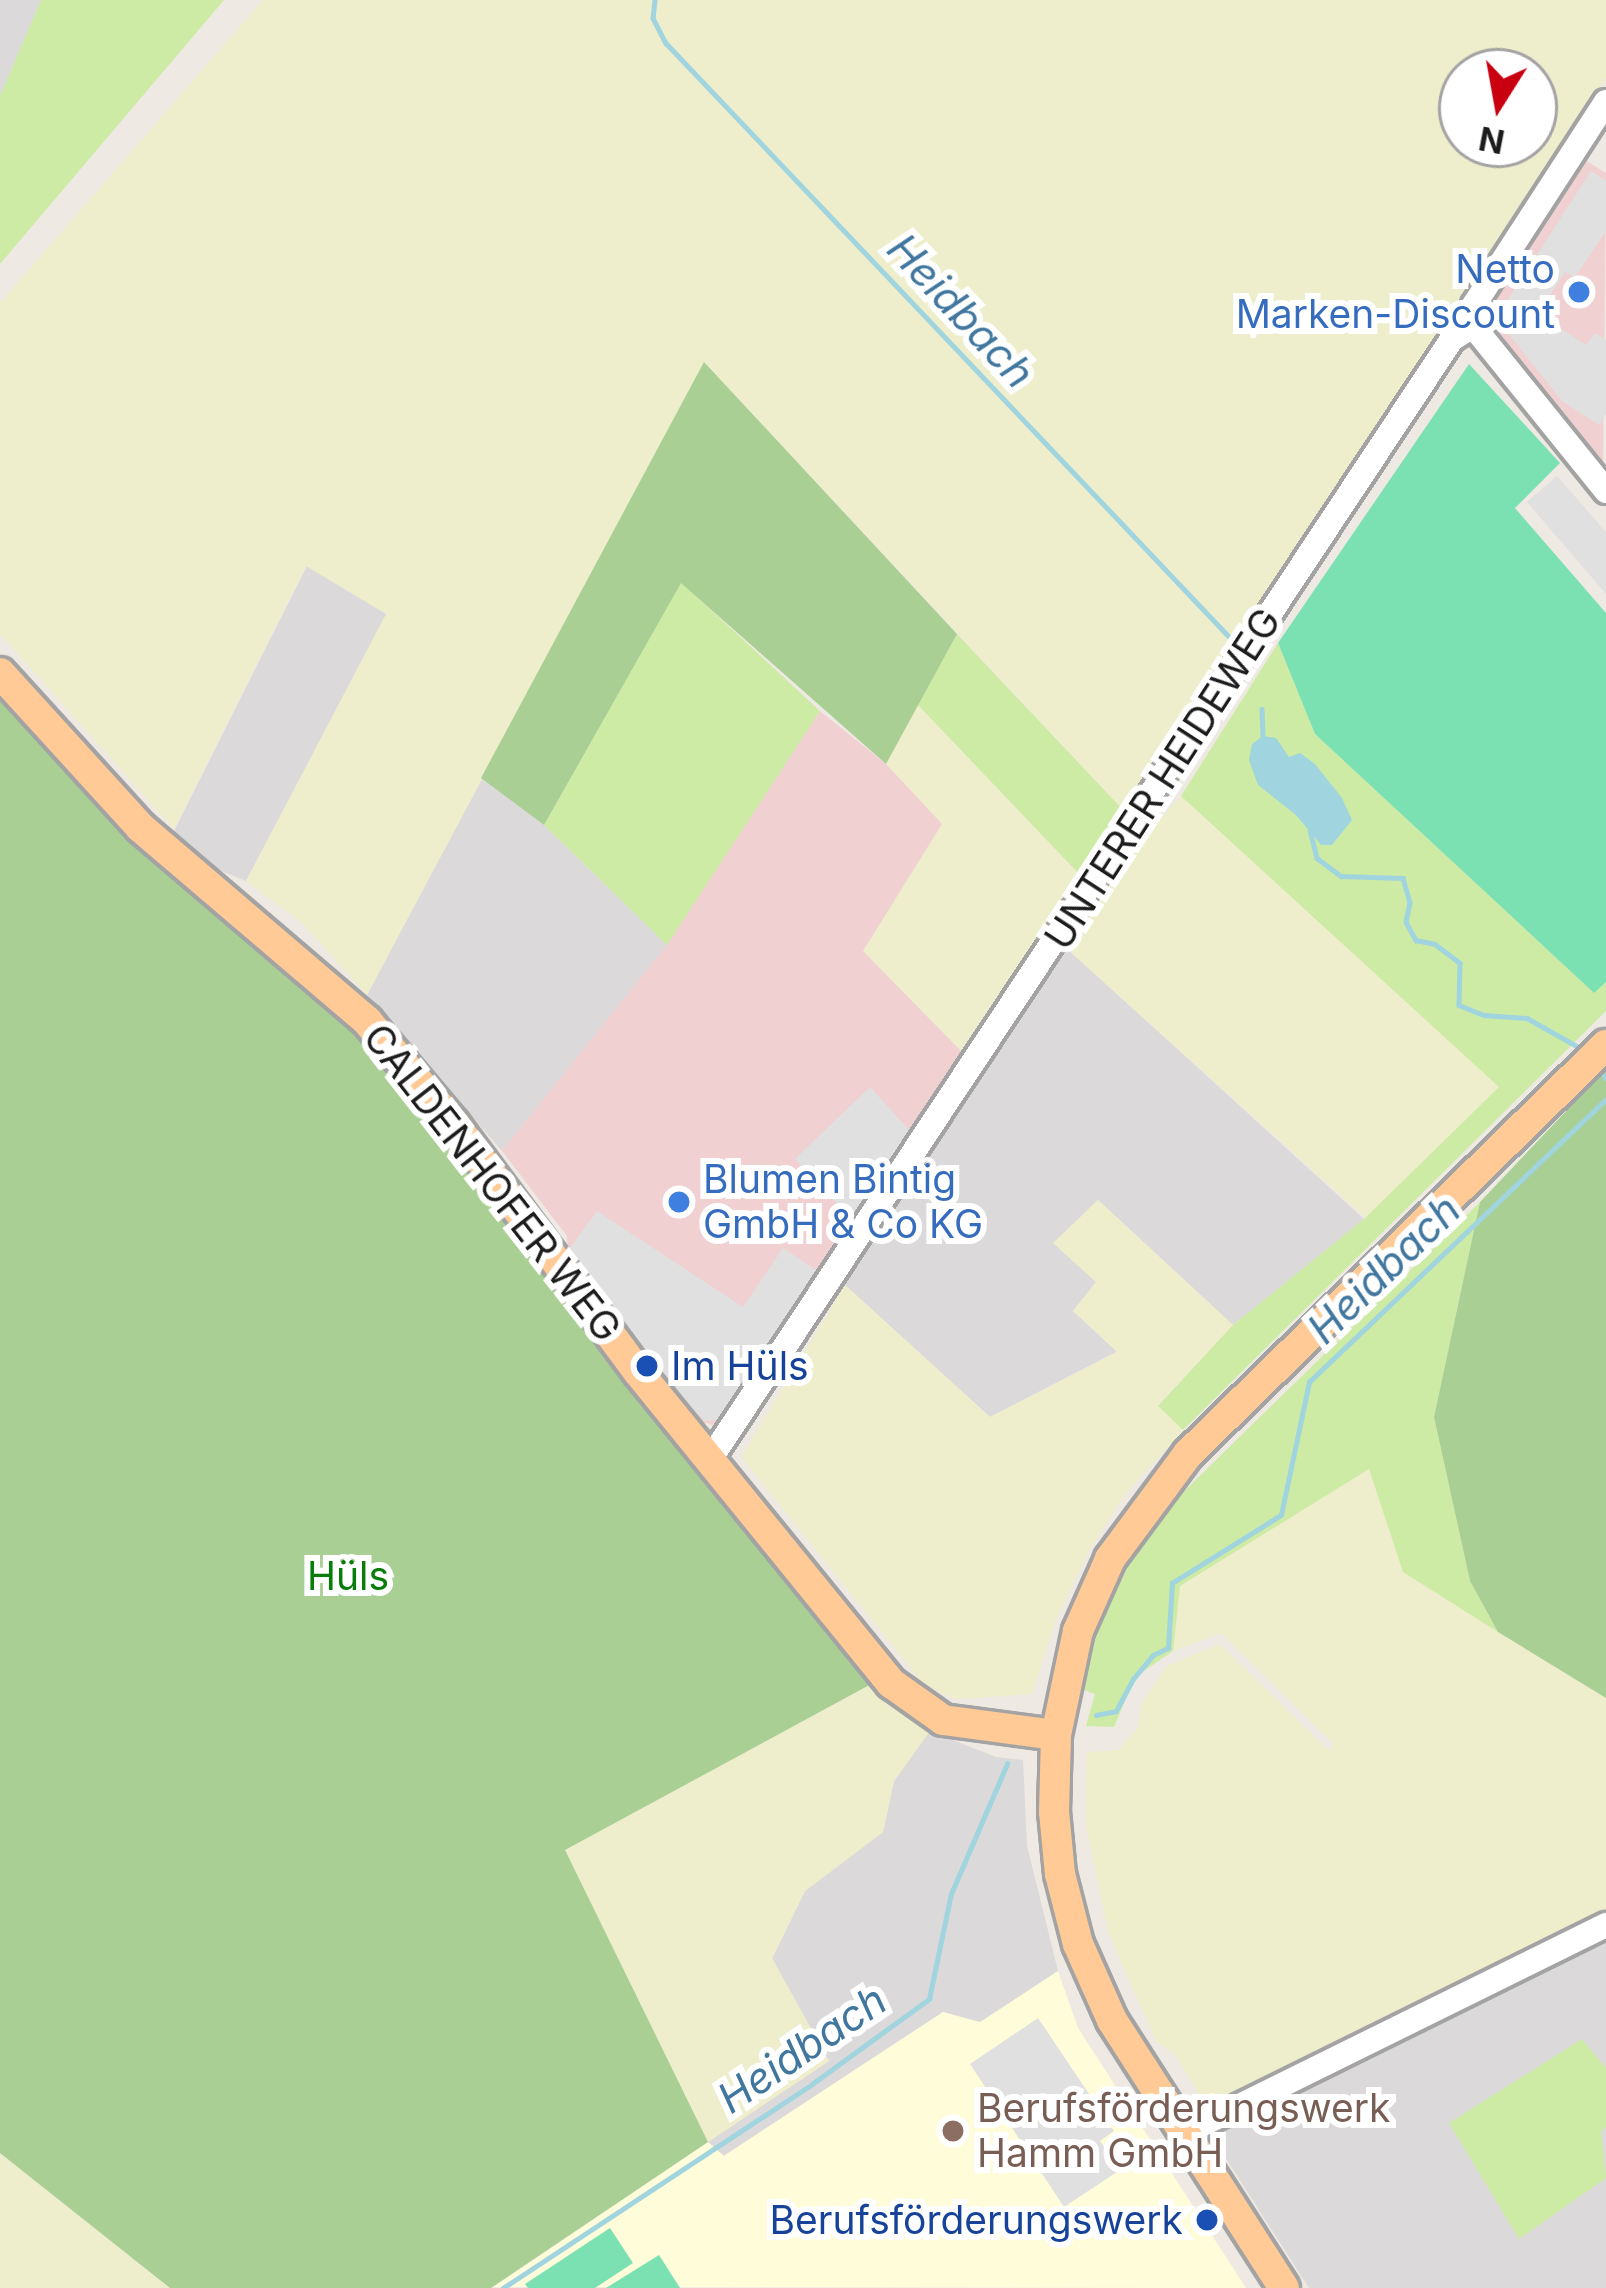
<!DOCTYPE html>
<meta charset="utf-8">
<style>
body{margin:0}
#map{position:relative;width:1606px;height:2288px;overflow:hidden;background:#eee9e2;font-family:Inter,sans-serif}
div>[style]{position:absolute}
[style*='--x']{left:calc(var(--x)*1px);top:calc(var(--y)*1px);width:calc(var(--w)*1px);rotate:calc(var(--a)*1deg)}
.residential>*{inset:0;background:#dbd9d9}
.commercial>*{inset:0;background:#f0d0d1}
.education>*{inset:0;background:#fffcda}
.farmland>*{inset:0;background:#eec;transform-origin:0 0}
.grass>*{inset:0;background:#cdeba5}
.forest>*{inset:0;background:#aacf95}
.pitch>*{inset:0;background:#7ce1b2}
.parking>*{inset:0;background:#e0e0e0}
.water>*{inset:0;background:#a0d4de}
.stream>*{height:4.5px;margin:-2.25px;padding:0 2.25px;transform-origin:2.25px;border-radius:2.25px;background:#a0d4de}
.roads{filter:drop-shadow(3px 0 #a3a3a3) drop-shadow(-3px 0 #a3a3a3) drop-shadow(0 3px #a3a3a3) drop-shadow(0 -3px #a3a3a3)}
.minor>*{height:24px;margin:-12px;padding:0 12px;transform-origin:12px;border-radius:12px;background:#fff}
.major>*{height:30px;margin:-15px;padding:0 15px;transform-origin:15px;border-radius:15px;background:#ffca96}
.dots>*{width:33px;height:33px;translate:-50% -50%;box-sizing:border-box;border:6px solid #fff;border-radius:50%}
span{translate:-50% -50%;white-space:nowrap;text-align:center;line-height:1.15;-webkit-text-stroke:12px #fff;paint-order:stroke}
.shop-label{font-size:39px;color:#366cbe}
.right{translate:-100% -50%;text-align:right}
.left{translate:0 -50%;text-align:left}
.street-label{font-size:39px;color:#1c1c1c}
.transit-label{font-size:39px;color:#164399}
.park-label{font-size:39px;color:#087d09}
.education-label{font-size:39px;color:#785e54}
.water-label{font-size:42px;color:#41779f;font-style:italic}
.north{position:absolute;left:1438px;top:48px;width:120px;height:120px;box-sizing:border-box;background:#fff;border:3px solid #a4a4a4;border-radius:50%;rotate:191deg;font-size:33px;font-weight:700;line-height:48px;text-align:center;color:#1c1c1c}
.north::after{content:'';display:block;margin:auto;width:42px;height:54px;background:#c9000f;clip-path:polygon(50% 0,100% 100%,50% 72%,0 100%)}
</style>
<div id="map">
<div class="residential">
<div style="clip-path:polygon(0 0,41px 0,0 96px)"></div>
<div style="clip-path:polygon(307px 566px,387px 614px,246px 881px,204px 864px,172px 835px)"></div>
<div style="clip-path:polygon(481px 778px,544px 825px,667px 945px,502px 1151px,367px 995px)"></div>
<div style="clip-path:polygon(1063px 945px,1364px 1219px,1233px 1325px,1098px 1200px,1054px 1243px,1096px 1282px,1073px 1311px,1118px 1351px,990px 1417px,845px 1285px)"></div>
<div style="clip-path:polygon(930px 1731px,996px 1757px,1023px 1760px,1027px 1846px,1058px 1971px,980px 2023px,943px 2012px,723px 2156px,708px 2142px,829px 2061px,772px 1959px,805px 1891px,883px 1832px,894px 1781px)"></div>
<div style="clip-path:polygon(1606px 1910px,1606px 2288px,1309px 2288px,1196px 2112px)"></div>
</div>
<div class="commercial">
<div style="clip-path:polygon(1582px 158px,1606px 173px,1603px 465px,1481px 317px)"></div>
<div style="clip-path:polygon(820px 711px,886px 764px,943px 823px,864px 951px,969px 1059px,727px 1419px,714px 1425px,702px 1422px,627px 1335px,568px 1250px,567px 1236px,502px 1151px,667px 945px)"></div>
</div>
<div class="education">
<div style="clip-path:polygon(1058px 1971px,1078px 2028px,1246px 2288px,493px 2287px,708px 2142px,724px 2156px,943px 2012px,980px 2022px)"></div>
</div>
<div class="farmland">
<div style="clip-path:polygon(evenodd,263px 0,1606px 0,1606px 77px,1125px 812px,704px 363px,367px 995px,301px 922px,246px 881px,386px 614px,306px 566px,174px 829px,0 634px,0 303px,263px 0,1462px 72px,1534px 72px,1534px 144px,1462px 144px,1462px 72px)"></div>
<div style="clip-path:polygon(918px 705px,1081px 876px,969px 1059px,863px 951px,942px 824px,886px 764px)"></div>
<div style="left:1181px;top:796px;width:431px;height:190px;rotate:42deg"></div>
<div style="clip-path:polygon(1098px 1200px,1233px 1325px,1158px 1405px,1183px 1430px,1127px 1492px,1089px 1550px,1055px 1622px,1032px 1694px,956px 1699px,926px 1687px,741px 1457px,845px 1285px,990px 1417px,1117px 1352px,1073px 1311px,1096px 1282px,1053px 1243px)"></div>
<div style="clip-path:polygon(1370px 1468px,1403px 1572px,1606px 1698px,1606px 1910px,1196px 2112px,1197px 2091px,1175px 2054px,1156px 2041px,1108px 1932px,1086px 1825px,1087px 1752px,1119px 1750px,1138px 1727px,1142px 1703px,1167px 1666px,1220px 1644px,1329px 1751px,1334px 1744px,1221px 1633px,1173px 1651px,1180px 1586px)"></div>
<div style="clip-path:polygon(875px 1682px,930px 1731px,894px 1781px,883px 1832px,805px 1891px,772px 1958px,829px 2061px,708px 2142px,564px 1850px)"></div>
<div style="clip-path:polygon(0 2153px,170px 2288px,0 2288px)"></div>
</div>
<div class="grass">
<div style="clip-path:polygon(41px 0,224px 0,0 264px,0 96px)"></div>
<div style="clip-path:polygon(681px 582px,820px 711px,667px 945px,544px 825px)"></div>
<div style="clip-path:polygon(957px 634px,1125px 812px,1081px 876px,918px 705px)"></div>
<div style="clip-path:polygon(1278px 643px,1315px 734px,1594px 993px,1606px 982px,1606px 1011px,1183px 1430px,1158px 1406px,1233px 1325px,1364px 1219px,1499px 1087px,1181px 796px)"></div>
<div style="clip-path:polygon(1480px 1202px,1434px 1417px,1470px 1581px,1498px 1632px,1403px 1572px,1369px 1469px,1180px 1586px,1173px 1651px,1135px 1677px,1114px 1727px,1086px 1726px,1095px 1694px,1081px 1689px,1096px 1632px,1129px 1564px,1170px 1505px)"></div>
<div style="clip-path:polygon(1582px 2039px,1606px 2068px,1606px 2127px,1601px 2131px,1606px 2178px,1519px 2239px,1449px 2123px)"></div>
</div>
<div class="forest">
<div style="clip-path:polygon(704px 362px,957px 634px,886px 764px,681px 583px,544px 825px,481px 778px)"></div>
<div style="clip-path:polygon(0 686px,357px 1026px,446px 1127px,875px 1682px,565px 1850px,708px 2142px,491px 2288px,170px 2288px,0 2153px)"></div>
<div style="clip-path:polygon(1606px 1069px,1606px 1698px,1498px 1632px,1470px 1581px,1434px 1417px,1480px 1202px)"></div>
</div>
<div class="pitch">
<div style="clip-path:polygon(1469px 364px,1560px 463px,1515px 508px,1606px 613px,1606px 982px,1594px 993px,1315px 734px,1278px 643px)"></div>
<div style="clip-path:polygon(610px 2228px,633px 2263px,595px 2288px,528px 2288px,525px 2284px)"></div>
<div style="clip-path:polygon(659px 2255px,680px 2288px,606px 2288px)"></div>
</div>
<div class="parking">
<div style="clip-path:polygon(1591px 171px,1606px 181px,1606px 231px,1575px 277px,1565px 272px,1538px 313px,1586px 345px,1595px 333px,1606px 340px,1606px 414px,1599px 425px,1562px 401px,1496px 318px)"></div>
<div style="clip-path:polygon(1557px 476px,1606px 532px,1606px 594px,1527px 502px)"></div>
<div style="clip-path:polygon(870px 1087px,911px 1132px,857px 1215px,842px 1209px,795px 1159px)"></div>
<div style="clip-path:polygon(597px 1211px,743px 1307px,783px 1248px,816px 1270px,719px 1420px,705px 1421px,691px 1408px,635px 1343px,569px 1249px)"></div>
<div style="clip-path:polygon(1038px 2018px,1114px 2131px,1100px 2141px,1120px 2170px,1064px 2207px,970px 2064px)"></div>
</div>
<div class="water">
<div style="clip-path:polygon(1263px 736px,1276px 738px,1289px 757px,1300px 753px,1315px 764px,1342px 798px,1352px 820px,1332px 845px,1321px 845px,1296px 815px,1258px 785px,1249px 760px,1252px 744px)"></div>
</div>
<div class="stream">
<div style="--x:655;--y:0;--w:18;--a:96"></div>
<div style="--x:653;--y:18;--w:28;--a:63"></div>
<div style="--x:666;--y:43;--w:830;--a:46.51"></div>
<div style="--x:1262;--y:709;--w:27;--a:88"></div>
<div style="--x:1310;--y:830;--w:29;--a:76"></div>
<div style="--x:1317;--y:858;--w:30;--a:37"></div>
<div style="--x:1341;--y:876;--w:62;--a:1.8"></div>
<div style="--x:1403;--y:878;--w:25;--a:74"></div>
<div style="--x:1410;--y:902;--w:20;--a:101"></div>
<div style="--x:1406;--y:922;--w:21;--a:61"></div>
<div style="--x:1416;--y:940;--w:19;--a:12"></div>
<div style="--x:1435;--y:944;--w:31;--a:37"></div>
<div style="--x:1460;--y:963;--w:42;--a:91.4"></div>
<div style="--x:1459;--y:1005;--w:27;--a:22"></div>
<div style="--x:1484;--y:1015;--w:43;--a:4"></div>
<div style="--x:1527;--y:1018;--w:63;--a:29.4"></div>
<div style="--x:1597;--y:1067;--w:14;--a:51"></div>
<div style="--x:1096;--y:1715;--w:20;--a:-11"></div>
<div style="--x:1116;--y:1711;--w:36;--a:-62"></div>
<div style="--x:1133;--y:1679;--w:31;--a:-50"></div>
<div style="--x:1153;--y:1655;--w:17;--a:-25"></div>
<div style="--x:1168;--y:1648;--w:65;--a:-86.5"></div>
<div style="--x:1172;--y:1583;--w:128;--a:-32"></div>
<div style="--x:1281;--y:1515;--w:136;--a:-78.1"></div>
<div style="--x:1309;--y:1382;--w:410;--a:-43.6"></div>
<div style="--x:503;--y:2288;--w:370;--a:-33.4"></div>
<div style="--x:812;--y:2084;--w:145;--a:-36"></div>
<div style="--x:929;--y:1999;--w:107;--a:-78.2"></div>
<div style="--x:951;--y:1894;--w:142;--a:-66.7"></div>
</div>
<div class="roads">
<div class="minor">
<div style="--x:1473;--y:326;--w:21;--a:-87"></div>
<div style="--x:1474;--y:305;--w:242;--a:-57"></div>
<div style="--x:1473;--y:326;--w:212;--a:51.1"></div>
<div style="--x:711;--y:1458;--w:1342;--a:-56.49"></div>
<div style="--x:1452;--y:339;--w:25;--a:-32"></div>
<div style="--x:1185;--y:2133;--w:470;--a:-26.3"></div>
</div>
<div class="major">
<div style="--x:0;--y:673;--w:208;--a:47.7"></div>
<div style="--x:140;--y:827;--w:299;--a:40.5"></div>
<div style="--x:367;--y:1021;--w:135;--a:49.8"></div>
<div style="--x:454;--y:1124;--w:310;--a:53.4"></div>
<div style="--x:639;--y:1373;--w:400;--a:50.9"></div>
<div style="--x:891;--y:1683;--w:64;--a:35.4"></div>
<div style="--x:943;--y:1720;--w:114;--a:7.6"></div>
<div style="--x:1284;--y:2288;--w:318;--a:-122.7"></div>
<div style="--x:1112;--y:2020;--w:83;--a:-114.1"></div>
<div style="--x:1078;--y:1944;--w:72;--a:-104.4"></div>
<div style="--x:1060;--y:1874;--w:62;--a:-95.5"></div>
<div style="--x:1054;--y:1812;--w:77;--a:-88.5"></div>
<div style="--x:1056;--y:1735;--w:106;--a:-78.1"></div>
<div style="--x:1078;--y:1631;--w:79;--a:-66"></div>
<div style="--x:1110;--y:1559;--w:131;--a:-53.4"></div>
<div style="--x:1188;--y:1454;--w:585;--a:-44.38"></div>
</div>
</div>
<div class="dots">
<div style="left:1579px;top:292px;background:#3f7fe0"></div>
<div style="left:679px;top:1202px;background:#3f7fe0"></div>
<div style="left:647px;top:1366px;background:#1a4fb4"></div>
<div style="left:953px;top:2131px;background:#8d6e63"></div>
<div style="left:1207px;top:2220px;background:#1a4fb4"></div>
</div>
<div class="shop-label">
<span class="right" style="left:1555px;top:292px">Netto<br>Marken-Discount</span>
<span class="left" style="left:703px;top:1202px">Blumen Bintig<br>GmbH &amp; Co KG</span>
</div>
<div class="street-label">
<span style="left:1163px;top:779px;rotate:-57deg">UNTERER HEIDEWEG</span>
<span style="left:492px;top:1183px;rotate:52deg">CALDENHOFER WEG</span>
</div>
<div class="transit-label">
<span class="left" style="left:671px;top:1366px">Im Hüls</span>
<span class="right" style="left:1183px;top:2220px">Berufsförderungswerk</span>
</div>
<div class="park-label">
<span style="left:348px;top:1576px">Hüls</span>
</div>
<div class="education-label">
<span class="left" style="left:977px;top:2131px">Berufsförderungswerk<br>Hamm GmbH</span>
</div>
<div class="water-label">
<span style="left:961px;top:311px;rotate:47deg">Heidbach</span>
<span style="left:1384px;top:1269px;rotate:-44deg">Heidbach</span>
<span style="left:802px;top:2049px;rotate:-34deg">Heidbach</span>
</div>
<div class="north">N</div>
</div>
